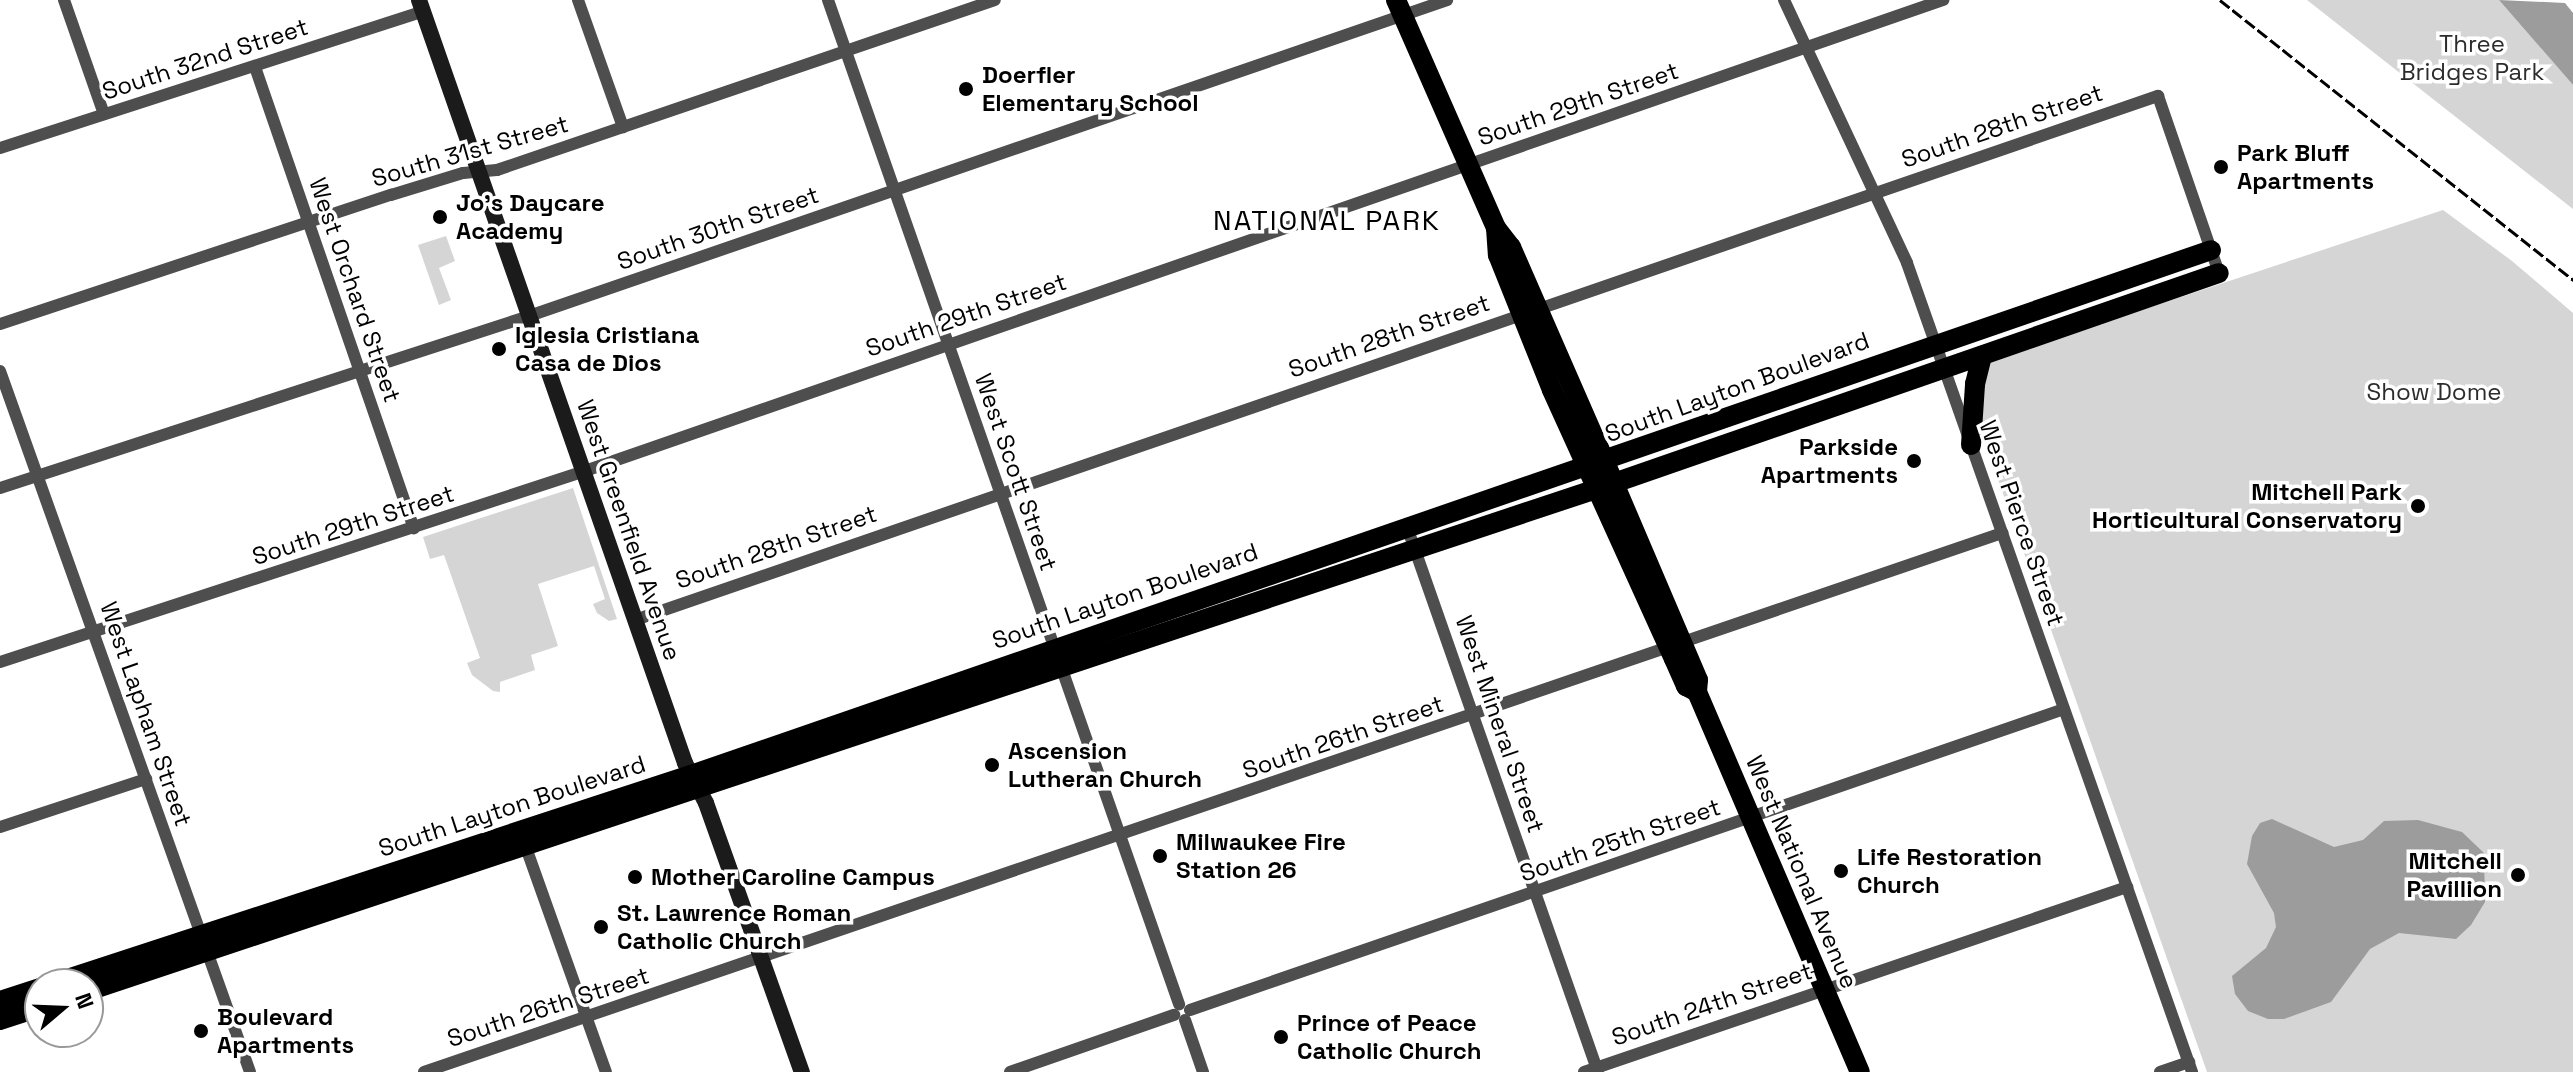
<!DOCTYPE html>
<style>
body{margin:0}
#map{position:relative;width:2573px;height:1072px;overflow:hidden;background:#fff;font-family:"Space Grotesk",sans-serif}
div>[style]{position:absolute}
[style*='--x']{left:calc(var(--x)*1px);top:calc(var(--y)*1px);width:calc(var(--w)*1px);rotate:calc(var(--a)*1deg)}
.green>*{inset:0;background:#d5d5d5}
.water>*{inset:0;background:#9c9c9c}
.street>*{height:12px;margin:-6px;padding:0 6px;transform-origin:6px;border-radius:6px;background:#4e4e4e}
.secondary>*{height:16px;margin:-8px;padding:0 8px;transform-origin:8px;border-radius:8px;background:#1b1b1b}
.primary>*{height:20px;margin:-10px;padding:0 10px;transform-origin:10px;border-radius:10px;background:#000}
.rail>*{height:3px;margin-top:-1.5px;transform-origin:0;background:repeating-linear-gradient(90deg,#000 0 12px,transparent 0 16px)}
.dots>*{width:22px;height:22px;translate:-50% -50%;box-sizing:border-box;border:4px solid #fff;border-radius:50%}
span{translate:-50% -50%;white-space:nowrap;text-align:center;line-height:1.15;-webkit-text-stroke:7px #fff;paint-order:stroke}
.park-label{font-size:24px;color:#2c2c2c}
.street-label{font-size:24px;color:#000}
.poi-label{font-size:24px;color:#000;font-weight:700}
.left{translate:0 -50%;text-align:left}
.right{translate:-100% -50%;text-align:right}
.quarter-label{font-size:28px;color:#000;letter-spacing:2px}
.north{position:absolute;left:24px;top:968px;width:80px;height:80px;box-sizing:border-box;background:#fff;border:2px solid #999;border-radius:50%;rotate:71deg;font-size:22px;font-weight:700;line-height:32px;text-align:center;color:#000}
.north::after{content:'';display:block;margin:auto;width:28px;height:36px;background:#000;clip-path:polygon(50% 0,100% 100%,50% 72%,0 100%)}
</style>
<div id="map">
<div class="green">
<div style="clip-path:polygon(2307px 0,2499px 0,2573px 85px,2573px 209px)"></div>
<div style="clip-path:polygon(2443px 210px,2512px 261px,2573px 313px,2573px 1072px,2207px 1072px,1981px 431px,1985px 362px)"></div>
<div style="clip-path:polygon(446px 236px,455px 261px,439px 268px,451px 300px,439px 305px,418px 245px)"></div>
<div style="clip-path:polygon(573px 488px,617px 619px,609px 621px,597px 613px,593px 604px,605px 599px,594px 566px,538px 584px,558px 646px,531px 655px,535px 670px,500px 682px,500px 692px,493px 691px,472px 675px,467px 663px,480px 658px,444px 555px,430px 559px,423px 537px)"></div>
</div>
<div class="water">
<div style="clip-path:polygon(2499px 0,2565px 3px,2573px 13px,2573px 85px)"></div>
<div style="clip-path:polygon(2272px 819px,2334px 847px,2363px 840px,2384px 821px,2418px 820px,2462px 832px,2484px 853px,2485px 902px,2471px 925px,2456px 939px,2399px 933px,2370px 949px,2331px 1002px,2284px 1019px,2268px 1019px,2248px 1011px,2235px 994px,2232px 976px,2266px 948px,2276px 927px,2274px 913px,2247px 864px,2252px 836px,2260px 823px)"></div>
</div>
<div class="street">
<div style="--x:64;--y:0;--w:121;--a:70.7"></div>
<div style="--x:578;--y:0;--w:135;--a:70.5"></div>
<div style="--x:828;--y:0;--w:1064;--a:70.73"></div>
<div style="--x:1784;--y:0;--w:290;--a:64.9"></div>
<div style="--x:1907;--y:263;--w:858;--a:70.59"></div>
<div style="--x:255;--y:67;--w:488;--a:71"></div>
<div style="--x:0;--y:148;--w:445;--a:-17.9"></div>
<div style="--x:0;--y:324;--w:412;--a:-18.3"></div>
<div style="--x:391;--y:195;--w:75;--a:-17"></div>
<div style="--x:463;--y:173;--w:34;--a:-5"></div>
<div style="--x:497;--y:170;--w:526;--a:-18.85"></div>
<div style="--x:0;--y:371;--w:744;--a:70.37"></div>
<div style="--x:0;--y:488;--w:556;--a:-18.01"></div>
<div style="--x:529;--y:316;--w:971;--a:-18.99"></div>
<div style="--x:1407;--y:527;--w:577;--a:70.69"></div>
<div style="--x:635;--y:620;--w:1611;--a:-18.99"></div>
<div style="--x:2158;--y:96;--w:187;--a:71"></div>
<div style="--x:0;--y:662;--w:612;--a:-18.08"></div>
<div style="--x:582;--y:472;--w:1441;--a:-19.13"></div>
<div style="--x:0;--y:827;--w:154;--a:-18.2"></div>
<div style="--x:524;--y:842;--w:244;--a:70.4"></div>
<div style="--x:1190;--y:1010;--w:924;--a:-19"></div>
<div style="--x:1185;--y:1020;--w:55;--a:70.9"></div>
<div style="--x:424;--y:1072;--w:1668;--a:-18.86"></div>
<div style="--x:1010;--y:1072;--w:174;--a:-19.2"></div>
<div style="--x:1584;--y:1072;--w:574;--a:-18.81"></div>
<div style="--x:2160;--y:1072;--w:31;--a:-19"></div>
</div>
<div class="secondary">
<div style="--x:419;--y:0;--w:808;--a:70.78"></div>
<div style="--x:685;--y:763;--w:45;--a:62.3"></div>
<div style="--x:706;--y:803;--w:286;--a:70.4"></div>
</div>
<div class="primary">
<div style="--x:1396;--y:0;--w:249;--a:66.3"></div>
<div style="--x:1496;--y:228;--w:24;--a:52"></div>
<div style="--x:1511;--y:247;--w:219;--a:66.4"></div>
<div style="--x:1599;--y:448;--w:252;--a:66.9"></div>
<div style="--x:1698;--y:680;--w:12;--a:95"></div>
<div style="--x:1697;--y:692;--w:413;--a:66.8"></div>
<div style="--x:1496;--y:228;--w:27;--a:86"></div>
<div style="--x:1498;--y:255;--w:145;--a:68.2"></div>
<div style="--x:1552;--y:390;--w:295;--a:65.6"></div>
<div style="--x:1674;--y:659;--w:30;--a:66"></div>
<div style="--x:1686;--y:686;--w:10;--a:29"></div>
<div style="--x:1971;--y:445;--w:61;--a:-86.2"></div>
<div style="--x:1975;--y:384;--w:29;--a:-76"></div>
<div style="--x:52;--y:984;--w:672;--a:-18.11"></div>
<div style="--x:691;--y:775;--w:1608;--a:-19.05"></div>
<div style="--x:88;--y:991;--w:1608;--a:-18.41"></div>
<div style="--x:1614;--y:483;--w:640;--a:-19.14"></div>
<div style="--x:0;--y:1001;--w:42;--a:-18"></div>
<div style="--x:0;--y:1020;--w:42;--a:-18"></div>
</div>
<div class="rail">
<div style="--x:2220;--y:0;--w:451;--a:38.4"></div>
</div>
<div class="dots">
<div style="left:966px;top:89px;background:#000"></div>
<div style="left:2221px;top:167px;background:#000"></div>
<div style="left:440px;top:217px;background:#000"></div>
<div style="left:499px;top:349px;background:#000"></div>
<div style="left:1914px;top:461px;background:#000"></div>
<div style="left:2418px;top:506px;background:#000"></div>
<div style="left:992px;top:765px;background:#000"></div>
<div style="left:1160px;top:856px;background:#000"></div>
<div style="left:1841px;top:871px;background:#000"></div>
<div style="left:2518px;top:875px;background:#000"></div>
<div style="left:635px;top:877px;background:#000"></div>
<div style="left:601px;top:927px;background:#000"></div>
<div style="left:201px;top:1031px;background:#000"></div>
<div style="left:1281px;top:1037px;background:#000"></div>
</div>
<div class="park-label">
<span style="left:2472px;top:58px">Three<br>Bridges Park</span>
<span style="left:2434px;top:392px">Show Dome</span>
</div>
<div class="street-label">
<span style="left:205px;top:59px;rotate:-18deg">South 32nd Street</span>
<span style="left:1578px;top:104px;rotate:-19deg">South 29th Street</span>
<span style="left:2002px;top:126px;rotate:-19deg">South 28th Street</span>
<span style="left:470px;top:151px;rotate:-16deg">South 31st Street</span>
<span style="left:718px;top:228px;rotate:-19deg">South 30th Street</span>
<span style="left:355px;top:290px;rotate:71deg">West Orchard Street</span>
<span style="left:966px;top:315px;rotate:-19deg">South 29th Street</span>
<span style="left:1389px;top:336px;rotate:-19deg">South 28th Street</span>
<span style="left:1737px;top:387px;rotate:-20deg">South Layton Boulevard</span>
<span style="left:1016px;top:472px;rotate:71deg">West Scott Street</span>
<span style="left:2022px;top:523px;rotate:71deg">West Pierce Street</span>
<span style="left:353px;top:525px;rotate:-18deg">South 29th Street</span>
<span style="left:629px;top:530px;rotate:71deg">West Greenfield Avenue</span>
<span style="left:776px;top:547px;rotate:-19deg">South 28th Street</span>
<span style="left:1125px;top:596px;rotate:-19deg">South Layton Boulevard</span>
<span style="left:146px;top:714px;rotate:71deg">West Lapham Street</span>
<span style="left:1500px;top:724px;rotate:71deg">West Mineral Street</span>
<span style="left:1343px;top:737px;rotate:-19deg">South 26th Street</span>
<span style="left:512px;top:806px;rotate:-18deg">South Layton Boulevard</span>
<span style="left:1620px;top:840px;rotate:-19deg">South 25th Street</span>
<span style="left:1802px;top:872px;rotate:67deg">West National Avenue</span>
<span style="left:1712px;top:1004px;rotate:-19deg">South 24th Street</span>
<span style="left:548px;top:1007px;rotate:-18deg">South 26th Street</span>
</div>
<div class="poi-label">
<span class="left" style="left:982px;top:89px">Doerfler<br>Elementary School</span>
<span class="left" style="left:2237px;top:167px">Park Bluff<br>Apartments</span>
<span class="left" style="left:456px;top:217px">Jo's Daycare<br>Academy</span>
<span class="left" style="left:515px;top:349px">Iglesia Cristiana<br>Casa de Dios</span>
<span class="right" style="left:1898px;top:461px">Parkside<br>Apartments</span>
<span class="right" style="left:2402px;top:506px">Mitchell Park<br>Horticultural Conservatory</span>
<span class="left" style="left:1008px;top:765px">Ascension<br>Lutheran Church</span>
<span class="left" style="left:1176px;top:856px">Milwaukee Fire<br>Station 26</span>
<span class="left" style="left:1857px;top:871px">Life Restoration<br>Church</span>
<span class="right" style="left:2502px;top:875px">Mitchell<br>Pavillion</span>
<span class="left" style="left:651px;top:877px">Mother Caroline Campus</span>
<span class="left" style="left:617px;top:927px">St. Lawrence Roman<br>Catholic Church</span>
<span class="left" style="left:217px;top:1031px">Boulevard<br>Apartments</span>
<span class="left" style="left:1297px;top:1037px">Prince of Peace<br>Catholic Church</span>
</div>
<div class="quarter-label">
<span style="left:1327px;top:220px">NATIONAL PARK</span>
</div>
<div class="north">N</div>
</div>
